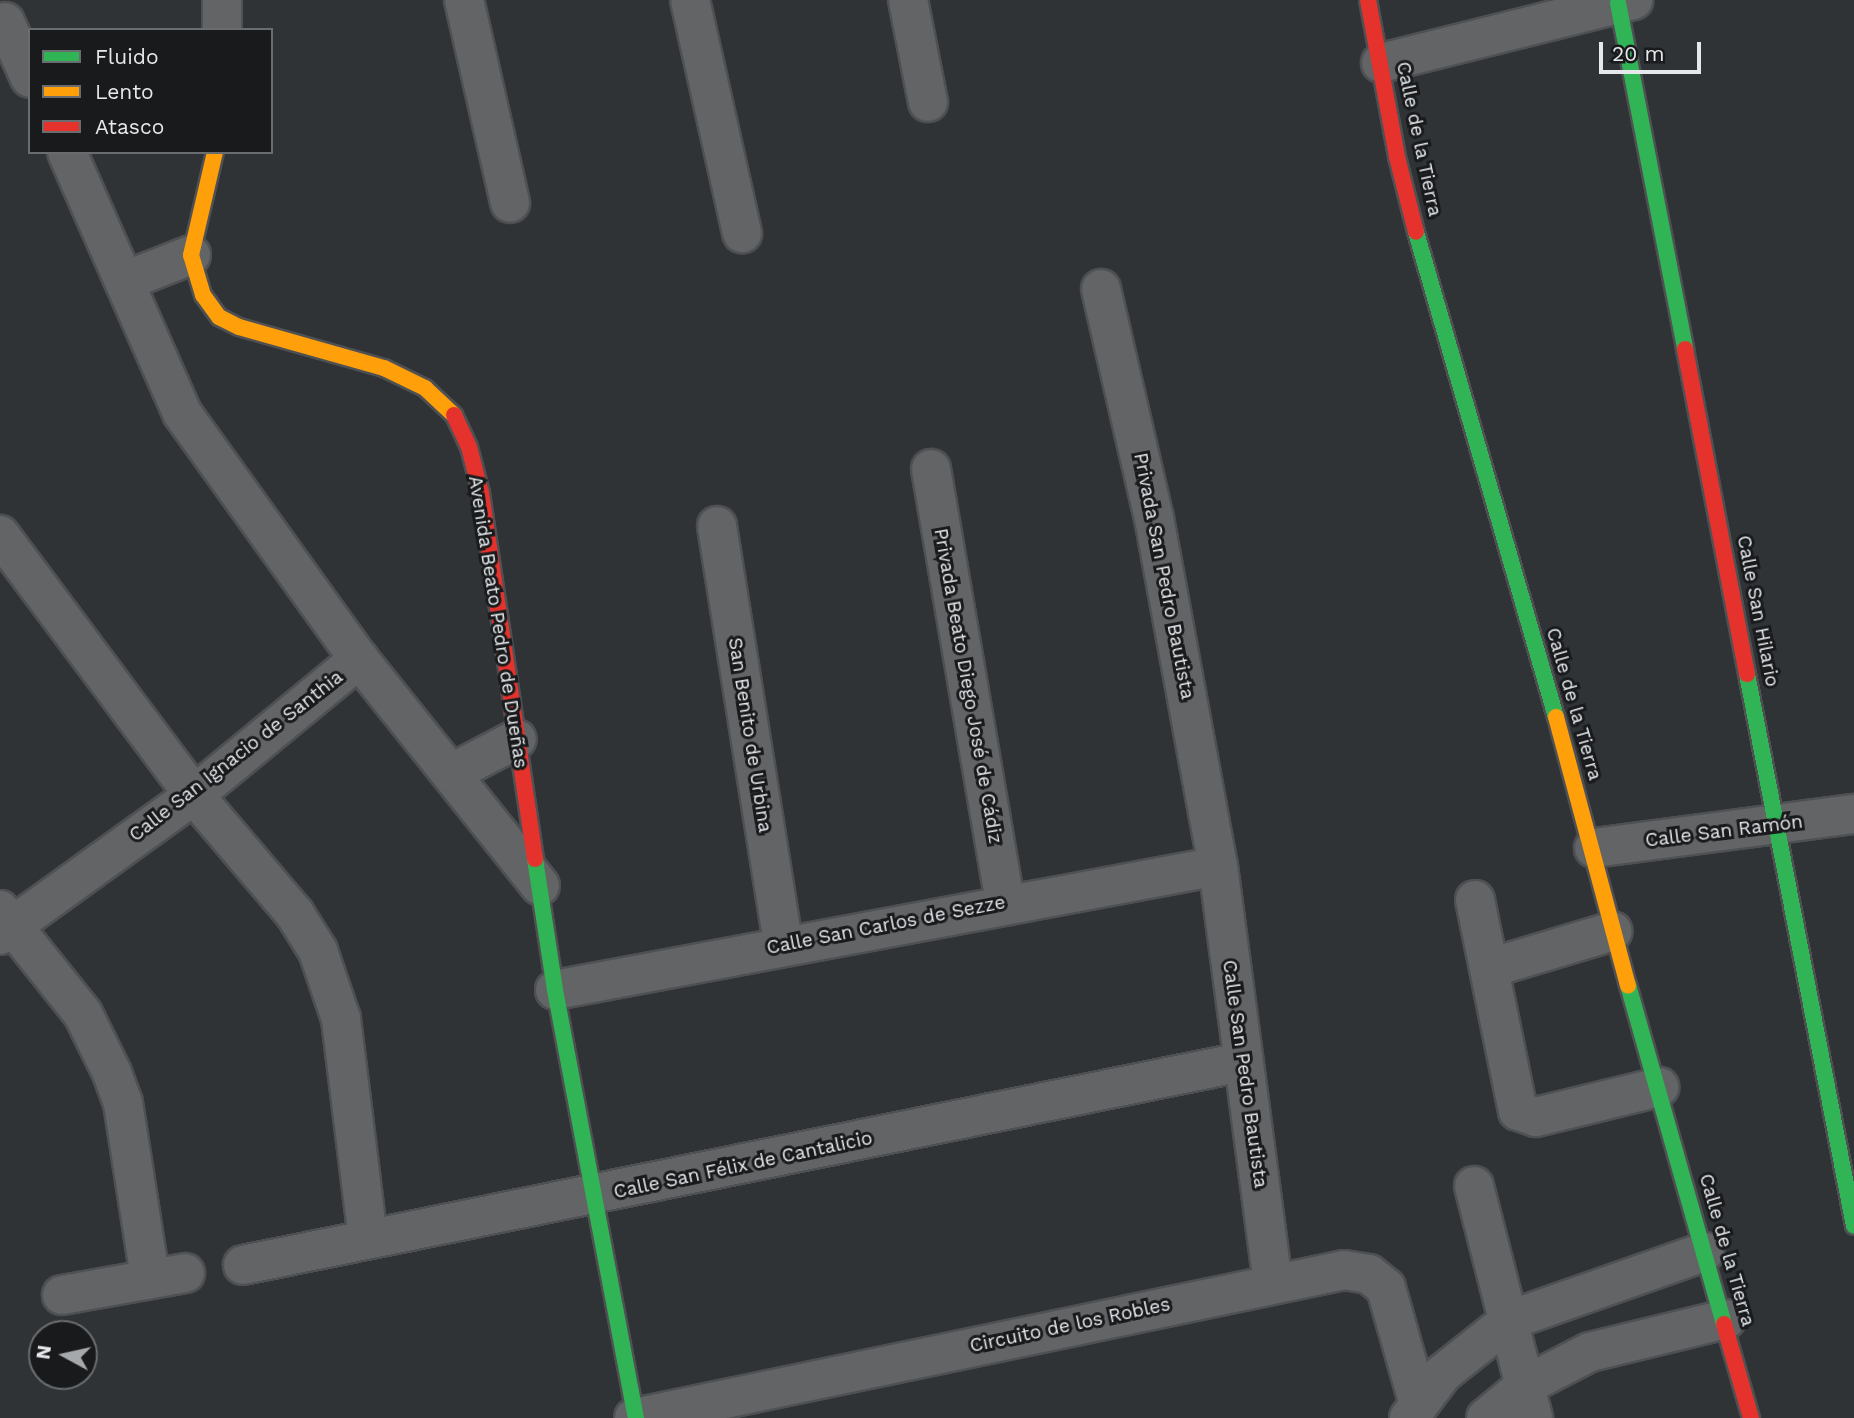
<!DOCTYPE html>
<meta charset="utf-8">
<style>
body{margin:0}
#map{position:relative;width:1854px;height:1418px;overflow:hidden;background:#303336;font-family:"Work Sans",sans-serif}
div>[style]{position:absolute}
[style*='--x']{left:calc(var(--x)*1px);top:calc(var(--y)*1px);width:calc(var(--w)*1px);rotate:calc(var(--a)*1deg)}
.roads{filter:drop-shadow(2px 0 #4e5053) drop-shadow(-2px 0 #4e5053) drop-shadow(0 2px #4e5053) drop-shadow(0 -2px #4e5053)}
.street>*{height:38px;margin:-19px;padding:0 19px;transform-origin:19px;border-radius:19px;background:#626466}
.fast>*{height:16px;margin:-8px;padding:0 8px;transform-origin:8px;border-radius:8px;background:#30b455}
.slow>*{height:16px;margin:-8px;padding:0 8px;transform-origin:8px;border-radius:8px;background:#ff9f0a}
.jam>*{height:16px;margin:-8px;padding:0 8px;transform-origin:8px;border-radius:8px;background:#e5322d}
span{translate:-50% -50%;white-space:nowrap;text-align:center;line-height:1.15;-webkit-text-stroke:6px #181a1c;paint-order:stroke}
.street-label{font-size:19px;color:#e6e9ec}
.legend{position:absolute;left:28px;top:28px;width:245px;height:126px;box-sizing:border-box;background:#181a1c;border:2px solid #6a6d6f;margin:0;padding:9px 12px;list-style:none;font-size:21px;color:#e6e9ec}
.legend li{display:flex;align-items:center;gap:14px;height:35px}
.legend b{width:35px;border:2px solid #6a6d6f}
.north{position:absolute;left:28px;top:1320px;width:70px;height:70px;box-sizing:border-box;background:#181a1c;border:2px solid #6a6d6f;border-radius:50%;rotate:278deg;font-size:19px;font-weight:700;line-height:28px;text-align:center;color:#e6e9ec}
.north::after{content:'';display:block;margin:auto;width:24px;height:32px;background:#a6a9ac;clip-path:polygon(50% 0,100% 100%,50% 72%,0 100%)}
.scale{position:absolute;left:1599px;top:42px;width:102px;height:32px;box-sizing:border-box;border:4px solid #e6e9ec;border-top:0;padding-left:9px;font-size:21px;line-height:24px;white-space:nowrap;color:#e6e9ec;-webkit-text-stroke:5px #181a1c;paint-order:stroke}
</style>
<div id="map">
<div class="roads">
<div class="street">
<div style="--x:222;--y:0;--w:30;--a:90"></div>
<div style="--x:464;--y:0;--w:208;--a:77.2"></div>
<div style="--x:690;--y:0;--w:239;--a:77.4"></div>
<div style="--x:908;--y:0;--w:104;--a:78.9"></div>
<div style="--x:5;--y:22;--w:61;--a:65.9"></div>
<div style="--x:1381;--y:63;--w:260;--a:-14"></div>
<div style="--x:67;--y:152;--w:285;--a:66.2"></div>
<div style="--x:182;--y:413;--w:303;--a:54.3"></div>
<div style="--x:359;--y:659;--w:290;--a:51.4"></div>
<div style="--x:125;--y:281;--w:71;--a:-21.5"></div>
<div style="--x:1101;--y:289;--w:235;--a:77"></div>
<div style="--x:1154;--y:518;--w:354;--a:79.6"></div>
<div style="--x:1218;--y:866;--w:420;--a:82.5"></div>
<div style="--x:931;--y:469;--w:439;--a:80.3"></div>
<div style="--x:717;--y:526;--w:423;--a:81"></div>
<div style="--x:0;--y:535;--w:324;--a:53.3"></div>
<div style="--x:194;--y:795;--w:156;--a:49.7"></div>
<div style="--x:295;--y:914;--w:44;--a:58.1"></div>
<div style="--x:318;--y:951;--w:72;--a:71.3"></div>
<div style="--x:341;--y:1019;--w:221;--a:83"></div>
<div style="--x:452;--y:773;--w:73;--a:-27.6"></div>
<div style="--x:1594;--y:848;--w:262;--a:-7.5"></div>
<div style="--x:1475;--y:900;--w:215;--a:78.5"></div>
<div style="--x:1518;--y:1111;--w:19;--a:18"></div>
<div style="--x:1536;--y:1117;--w:127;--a:-13.7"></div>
<div style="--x:0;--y:910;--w:133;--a:51.4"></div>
<div style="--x:83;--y:1014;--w:66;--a:63.8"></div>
<div style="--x:112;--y:1073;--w:32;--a:70"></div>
<div style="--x:123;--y:1103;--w:177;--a:81.2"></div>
<div style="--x:0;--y:935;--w:239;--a:-35.8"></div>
<div style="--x:194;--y:795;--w:214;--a:-39.5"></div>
<div style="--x:1490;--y:968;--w:128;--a:-16.7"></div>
<div style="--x:555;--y:990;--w:674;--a:-10.59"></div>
<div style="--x:1474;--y:1186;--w:239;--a:75.7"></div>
<div style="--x:243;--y:1265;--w:1019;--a:-11.49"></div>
<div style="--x:62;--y:1295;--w:125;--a:-10.1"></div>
<div style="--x:634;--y:1418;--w:725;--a:-11.77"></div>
<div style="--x:1344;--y:1270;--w:25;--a:9"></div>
<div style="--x:1369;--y:1274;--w:22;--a:39"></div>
<div style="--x:1386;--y:1288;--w:117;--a:74.2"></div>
<div style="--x:1409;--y:1418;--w:55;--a:-53.1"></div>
<div style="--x:1442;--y:1374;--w:87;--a:-38.5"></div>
<div style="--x:1510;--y:1320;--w:206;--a:-19.3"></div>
<div style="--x:1486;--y:1418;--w:52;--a:-39.5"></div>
<div style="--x:1526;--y:1385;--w:72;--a:-27.3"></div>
<div style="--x:1590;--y:1352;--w:140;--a:-13.6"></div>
</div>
<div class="fast">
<div style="--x:1618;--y:3;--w:352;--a:79"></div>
<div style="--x:1416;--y:232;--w:505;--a:73.9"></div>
<div style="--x:1747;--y:674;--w:562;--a:79.03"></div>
<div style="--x:535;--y:859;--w:133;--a:81.3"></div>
<div style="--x:555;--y:990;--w:436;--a:79.3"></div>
<div style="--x:1628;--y:985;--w:352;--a:74.2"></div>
</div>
<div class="slow">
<div style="--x:215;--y:152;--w:106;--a:103.1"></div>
<div style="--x:191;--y:255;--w:42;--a:73.3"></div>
<div style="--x:203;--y:295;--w:27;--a:54"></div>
<div style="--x:219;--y:317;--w:22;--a:27"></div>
<div style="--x:239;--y:327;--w:151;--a:15.8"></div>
<div style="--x:384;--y:368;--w:46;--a:26"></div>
<div style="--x:425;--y:388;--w:40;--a:43"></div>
<div style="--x:1556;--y:717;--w:278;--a:75"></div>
</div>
<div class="jam">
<div style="--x:1368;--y:0;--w:160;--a:79.5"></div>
<div style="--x:1397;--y:157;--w:77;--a:75.8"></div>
<div style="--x:1685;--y:349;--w:331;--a:79.2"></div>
<div style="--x:454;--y:415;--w:35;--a:65"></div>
<div style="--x:469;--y:447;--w:48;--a:75.4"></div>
<div style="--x:481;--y:493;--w:370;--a:81.6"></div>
<div style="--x:1724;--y:1324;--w:98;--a:74"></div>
</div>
</div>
<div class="street-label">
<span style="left:1419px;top:139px;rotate:78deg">Calle de la Tierra</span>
<span style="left:1164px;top:576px;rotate:79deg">Privada San Pedro Bautista</span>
<span style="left:1758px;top:611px;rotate:79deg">Calle San Hilario</span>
<span style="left:498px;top:622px;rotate:81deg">Avenida Beato Pedro de Dueñas</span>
<span style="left:968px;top:686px;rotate:80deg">Privada Beato Diego José de Cádiz</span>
<span style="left:1574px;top:704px;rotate:74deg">Calle de la Tierra</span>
<span style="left:750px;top:735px;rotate:81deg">San Benito de Urbina</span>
<span style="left:236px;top:756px;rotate:-38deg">Calle San Ignacio de Santhia</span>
<span style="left:1724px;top:831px;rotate:-7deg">Calle San Ramón</span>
<span style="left:886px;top:925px;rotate:-11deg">Calle San Carlos de Sezze</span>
<span style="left:1245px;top:1074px;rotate:82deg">Calle San Pedro Bautista</span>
<span style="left:743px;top:1165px;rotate:-12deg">Calle San Félix de Cantalicio</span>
<span style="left:1727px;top:1250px;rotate:74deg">Calle de la Tierra</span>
<span style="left:1070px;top:1325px;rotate:-12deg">Circuito de los Robles</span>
</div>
<ul class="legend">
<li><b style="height:9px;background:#30b455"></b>Fluido</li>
<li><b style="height:9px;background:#ff9f0a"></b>Lento</li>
<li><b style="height:9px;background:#e5322d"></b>Atasco</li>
</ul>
<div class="north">N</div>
<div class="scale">20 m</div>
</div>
